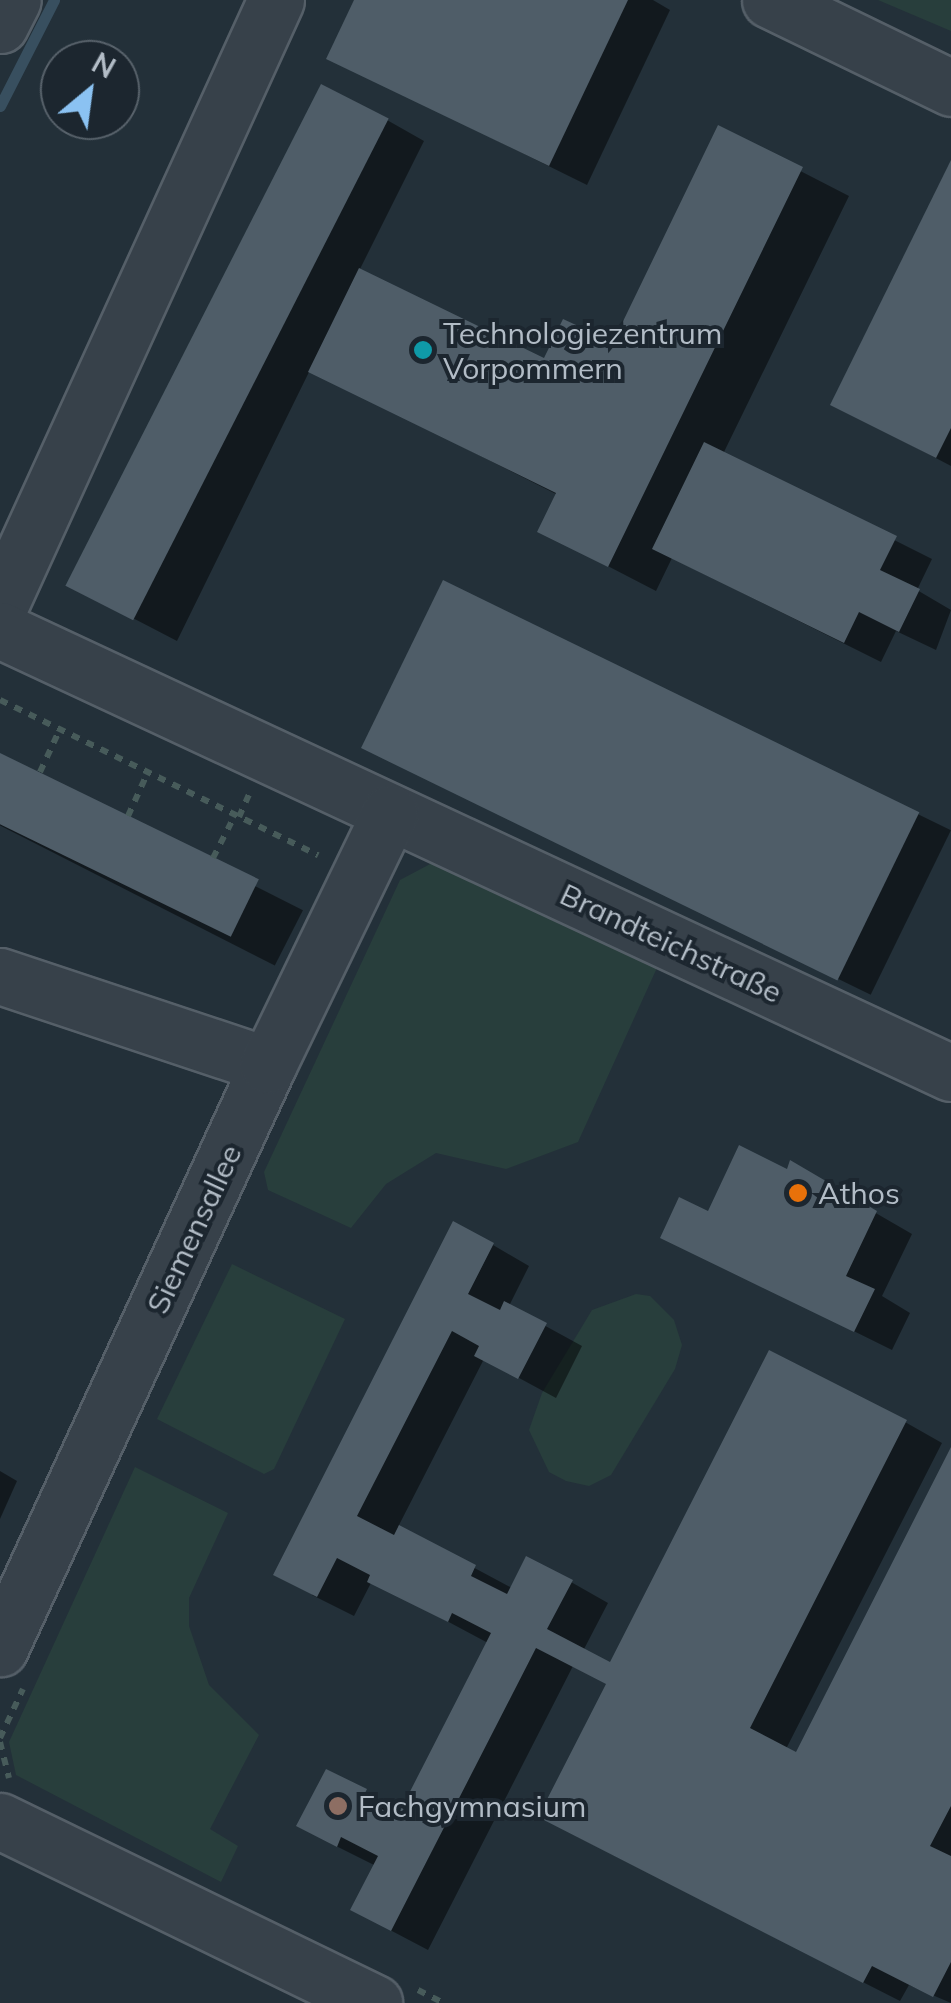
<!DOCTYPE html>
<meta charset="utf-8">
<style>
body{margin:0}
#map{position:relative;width:951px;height:2003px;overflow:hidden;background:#233039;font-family:Mulish,sans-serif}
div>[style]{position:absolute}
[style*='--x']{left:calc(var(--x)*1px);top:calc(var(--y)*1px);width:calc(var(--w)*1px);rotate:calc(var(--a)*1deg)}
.green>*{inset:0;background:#283e3c}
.shadow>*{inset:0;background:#0007;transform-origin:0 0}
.stream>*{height:11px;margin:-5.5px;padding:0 5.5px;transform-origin:5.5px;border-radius:5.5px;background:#384f5f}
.building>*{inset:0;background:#4f5d68;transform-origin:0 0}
.path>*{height:6px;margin-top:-3px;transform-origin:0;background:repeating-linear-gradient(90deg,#475b5a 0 8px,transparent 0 16px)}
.roads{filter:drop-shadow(2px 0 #555f68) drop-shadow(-2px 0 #555f68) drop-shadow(0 2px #555f68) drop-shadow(0 -2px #555f68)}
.minor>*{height:55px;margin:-27.5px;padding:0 27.5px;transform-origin:27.5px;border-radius:27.5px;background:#37414a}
.dots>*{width:28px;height:28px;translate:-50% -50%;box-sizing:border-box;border:5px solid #1c262f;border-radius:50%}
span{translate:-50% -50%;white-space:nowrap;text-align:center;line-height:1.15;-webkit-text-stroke:8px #1c262f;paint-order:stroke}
.poi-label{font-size:30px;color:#b2bcc6}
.left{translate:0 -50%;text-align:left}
.street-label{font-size:30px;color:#b2bcc6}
.north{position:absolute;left:40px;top:40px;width:100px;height:100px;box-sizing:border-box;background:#1c262f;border:2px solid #58626b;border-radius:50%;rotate:29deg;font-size:28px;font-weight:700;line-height:40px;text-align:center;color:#b2bcc6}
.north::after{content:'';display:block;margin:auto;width:35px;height:45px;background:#8bc2f2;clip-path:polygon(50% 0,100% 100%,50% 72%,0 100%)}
</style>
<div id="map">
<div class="green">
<div style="clip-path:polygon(878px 0,951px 0,951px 31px)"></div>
<div style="clip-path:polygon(432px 863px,472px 871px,661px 959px,578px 1142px,506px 1169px,436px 1153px,386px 1184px,351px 1228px,268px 1190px,264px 1172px,400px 880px)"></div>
<div style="clip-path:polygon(232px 1264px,345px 1319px,274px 1469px,264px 1474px,157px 1419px)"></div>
<div style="clip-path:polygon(636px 1294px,650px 1296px,674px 1320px,682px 1345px,675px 1369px,611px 1475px,589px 1486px,566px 1481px,549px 1472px,529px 1430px,542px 1393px,592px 1310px)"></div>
<div style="clip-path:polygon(135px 1467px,228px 1513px,189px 1598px,189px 1626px,209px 1685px,259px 1735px,210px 1829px,238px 1846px,221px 1882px,16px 1775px,9px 1742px)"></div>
</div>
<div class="shadow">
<div style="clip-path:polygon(357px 0,653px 0,670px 10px,587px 185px,329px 58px)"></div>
<div style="clip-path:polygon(387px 120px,424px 141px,359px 271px,545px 362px,614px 346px,719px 129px,849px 196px,723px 454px,932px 559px,917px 590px,951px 610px,936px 650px,896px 631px,881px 662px,672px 558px,656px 591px,540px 531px,558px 495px,310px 370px,177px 641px,75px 588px)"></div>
<div style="clip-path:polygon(951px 167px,951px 466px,833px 404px)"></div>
<div style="left:444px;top:583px;width:564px;height:183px;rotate:26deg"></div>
<div style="left:0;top:756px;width:340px;height:62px;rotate:27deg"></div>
<div style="clip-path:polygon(791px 1164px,912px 1234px,882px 1296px,910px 1313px,892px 1350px,663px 1237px,788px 1172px)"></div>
<div style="clip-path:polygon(493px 1245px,529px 1266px,509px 1306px,582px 1346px,556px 1398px,484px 1359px,398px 1527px,512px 1588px,571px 1582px,608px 1603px,583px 1651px,611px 1665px,905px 1422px,942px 1443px,786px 1749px,797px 1755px,951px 1453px,951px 2003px,909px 1985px,900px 2001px,578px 1837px,609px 1685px,573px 1666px,428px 1950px,390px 1930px,376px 1866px,336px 1846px,327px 1772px,402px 1812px,488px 1643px,372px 1581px,354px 1616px,312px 1595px)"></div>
<div style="clip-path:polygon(0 1471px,17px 1481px,0 1519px)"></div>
</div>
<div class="stream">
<div style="--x:0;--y:106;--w:119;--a:-63"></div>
</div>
<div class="building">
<div style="clip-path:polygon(354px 0,628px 0,549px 166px,326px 59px)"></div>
<div style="left:321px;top:84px;width:76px;height:563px;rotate:27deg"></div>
<div style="clip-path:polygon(718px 125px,803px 167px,608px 567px,537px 532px,556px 493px,308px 372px,359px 268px,544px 358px,563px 319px,613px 342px)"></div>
<div style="clip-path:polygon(951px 160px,951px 428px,936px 458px,830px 405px)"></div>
<div style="clip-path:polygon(704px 442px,897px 536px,880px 570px,920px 589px,899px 632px,859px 612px,844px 643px,652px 549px)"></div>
<div style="left:443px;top:580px;width:530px;height:187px;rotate:26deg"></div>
<div style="left:0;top:753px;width:288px;height:64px;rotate:26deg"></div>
<div style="clip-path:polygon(739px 1145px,787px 1169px,790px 1160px,877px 1211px,846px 1276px,875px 1289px,854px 1332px,660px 1238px,679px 1197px,708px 1211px)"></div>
<div style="clip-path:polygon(453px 1221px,494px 1243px,468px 1294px,500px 1310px,504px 1301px,547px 1323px,518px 1379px,474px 1356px,479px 1346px,452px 1331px,357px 1516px,394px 1535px,399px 1525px,476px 1565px,471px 1576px,507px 1594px,526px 1556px,573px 1580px,547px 1629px,610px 1662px,769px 1350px,907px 1420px,750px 1728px,796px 1752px,951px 1447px,951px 1806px,930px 1846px,951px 1856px,951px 1962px,933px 1997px,872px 1966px,863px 1983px,538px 1817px,606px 1684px,536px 1648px,391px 1931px,350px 1910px,378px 1856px,341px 1837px,337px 1847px,296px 1826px,326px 1769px,367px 1789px,362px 1799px,397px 1817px,491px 1633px,452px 1613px,448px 1622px,367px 1582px,370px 1575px,337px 1558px,317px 1597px,273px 1575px)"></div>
</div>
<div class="path">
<div style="--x:0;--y:700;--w:354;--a:26"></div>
<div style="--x:40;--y:772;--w:47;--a:-65.1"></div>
<div style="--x:128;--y:816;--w:48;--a:-65.6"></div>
<div style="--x:239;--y:817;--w:24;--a:-66"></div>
<div style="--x:213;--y:858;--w:48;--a:-62.9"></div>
<div style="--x:0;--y:1738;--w:54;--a:-64.9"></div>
<div style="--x:0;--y:1742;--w:37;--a:76"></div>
<div style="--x:418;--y:1990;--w:29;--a:27"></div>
</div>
<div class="roads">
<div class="minor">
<div style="--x:770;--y:0;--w:201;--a:25.9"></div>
<div style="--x:0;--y:25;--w:28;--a:-63"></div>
<div style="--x:0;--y:605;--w:665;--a:-65.48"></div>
<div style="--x:0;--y:630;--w:1049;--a:24.98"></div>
<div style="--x:0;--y:976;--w:282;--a:18.4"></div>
<div style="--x:268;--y:1065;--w:642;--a:114.69"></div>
<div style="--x:268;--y:1065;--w:280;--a:-64.2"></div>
<div style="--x:0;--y:1821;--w:416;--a:25.9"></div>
</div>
</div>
<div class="dots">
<div style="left:423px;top:350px;background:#0f9aa8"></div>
<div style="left:798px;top:1193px;background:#e8710a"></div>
<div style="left:338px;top:1806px;background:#8d6e63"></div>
</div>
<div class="poi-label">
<span class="left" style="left:443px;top:350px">Technologiezentrum<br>Vorpommern</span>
<span class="left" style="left:818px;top:1193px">Athos</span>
<span class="left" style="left:358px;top:1806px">Fachgymnasium</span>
</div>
<div class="street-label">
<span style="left:671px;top:943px;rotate:25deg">Brandteichstraße</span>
<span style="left:194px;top:1229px;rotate:-65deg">Siemensallee</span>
</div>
<div class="north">N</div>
</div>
